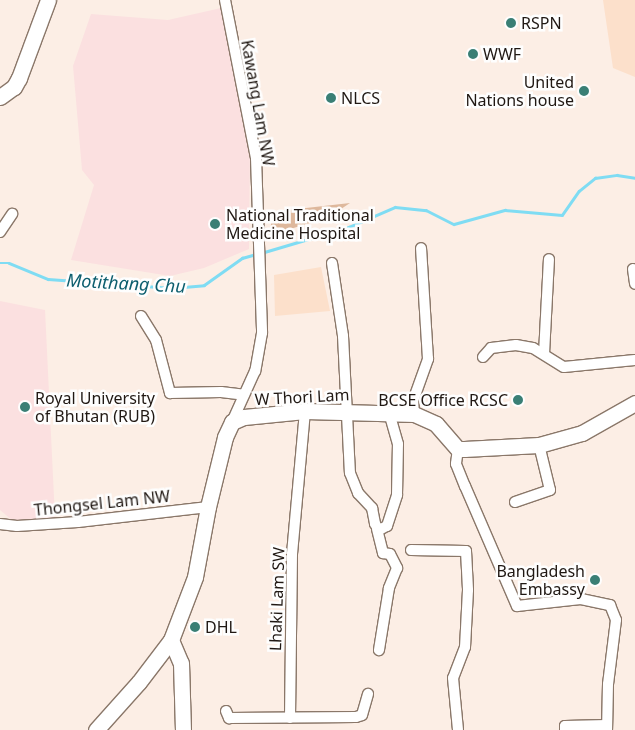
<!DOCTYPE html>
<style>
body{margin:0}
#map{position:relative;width:635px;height:730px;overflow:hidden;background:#fceee5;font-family:"Noto Sans",sans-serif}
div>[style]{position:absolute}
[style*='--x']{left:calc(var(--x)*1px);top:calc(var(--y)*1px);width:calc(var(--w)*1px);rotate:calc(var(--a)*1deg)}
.built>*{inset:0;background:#fce0cb}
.education>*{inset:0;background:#fbe0e0}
.green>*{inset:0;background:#deb89c}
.stream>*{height:2.5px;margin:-1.25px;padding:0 1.25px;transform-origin:1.25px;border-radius:1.25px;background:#7fdcf3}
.roads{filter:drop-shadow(1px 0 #8a7769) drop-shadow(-1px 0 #8a7769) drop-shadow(0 1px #8a7769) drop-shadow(0 -1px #8a7769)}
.minor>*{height:10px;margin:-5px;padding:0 5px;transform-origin:5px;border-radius:5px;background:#fff}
.secondary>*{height:15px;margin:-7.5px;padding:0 7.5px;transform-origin:7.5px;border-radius:7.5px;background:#fff}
.dots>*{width:14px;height:14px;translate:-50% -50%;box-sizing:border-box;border:2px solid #fefefe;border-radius:50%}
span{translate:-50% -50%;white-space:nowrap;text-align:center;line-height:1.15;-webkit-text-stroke:5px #fefefe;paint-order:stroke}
.poi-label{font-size:16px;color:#201813}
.left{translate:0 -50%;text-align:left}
.right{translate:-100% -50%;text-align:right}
.street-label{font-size:16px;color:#201813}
.water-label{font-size:18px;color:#0d5e6e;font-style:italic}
</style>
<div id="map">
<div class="built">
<div style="clip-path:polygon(603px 0,635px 0,635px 77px,613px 68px)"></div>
<div style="clip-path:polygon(321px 267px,330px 311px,275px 316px,274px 275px)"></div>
</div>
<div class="education">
<div style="clip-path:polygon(221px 8px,250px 148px,249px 249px,204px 268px,170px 276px,71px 260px,94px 185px,82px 170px,73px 66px,91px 14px,168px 20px)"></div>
<div style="clip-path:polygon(0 301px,45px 310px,55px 519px,13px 521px,0 510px)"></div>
</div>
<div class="green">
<div style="clip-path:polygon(350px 203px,329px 217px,271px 235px,271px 212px)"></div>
</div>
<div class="stream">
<div style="--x:261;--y:253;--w:92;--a:-16.5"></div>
<div style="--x:349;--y:227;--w:50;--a:-23.5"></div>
<div style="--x:395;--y:207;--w:31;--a:6"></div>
<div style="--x:426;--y:210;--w:31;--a:27"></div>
<div style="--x:454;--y:224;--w:53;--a:-15.4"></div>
<div style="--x:505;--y:210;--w:57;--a:5"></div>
<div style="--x:562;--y:215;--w:29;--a:-55"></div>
<div style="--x:579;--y:191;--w:21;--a:-39"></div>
<div style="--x:595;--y:178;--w:22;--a:-8"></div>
<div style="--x:617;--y:175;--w:18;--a:9"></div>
<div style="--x:0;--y:263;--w:9;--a:0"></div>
<div style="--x:9;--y:263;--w:42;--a:22.3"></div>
<div style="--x:48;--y:279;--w:124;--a:4.2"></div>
<div style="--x:172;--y:288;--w:32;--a:-5"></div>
<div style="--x:204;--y:285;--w:47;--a:-35.4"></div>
<div style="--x:242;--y:258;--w:15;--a:-16"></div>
</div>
<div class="roads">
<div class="minor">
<div style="--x:225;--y:0;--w:161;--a:78.9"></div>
<div style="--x:256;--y:158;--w:175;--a:88"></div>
<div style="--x:262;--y:333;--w:39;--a:100"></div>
<div style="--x:255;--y:371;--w:56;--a:114.3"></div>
<div style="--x:0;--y:232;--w:22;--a:-56"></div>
<div style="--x:332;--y:263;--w:74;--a:81.4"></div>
<div style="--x:343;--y:336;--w:137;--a:87.1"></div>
<div style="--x:350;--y:473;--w:22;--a:68"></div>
<div style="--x:358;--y:493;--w:21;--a:47"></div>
<div style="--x:372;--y:508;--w:16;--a:79"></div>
<div style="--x:375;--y:524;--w:7;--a:56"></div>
<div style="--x:379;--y:530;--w:9;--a:-27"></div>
<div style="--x:387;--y:526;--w:33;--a:-72"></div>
<div style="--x:397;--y:495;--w:51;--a:-88.9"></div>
<div style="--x:398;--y:444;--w:32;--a:-106"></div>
<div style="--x:633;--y:269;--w:15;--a:82"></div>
<div style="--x:141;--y:316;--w:28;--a:58"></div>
<div style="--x:156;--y:340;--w:55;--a:75.2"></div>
<div style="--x:170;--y:393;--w:51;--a:-1.1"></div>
<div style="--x:221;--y:392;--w:23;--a:7"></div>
<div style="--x:544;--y:354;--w:95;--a:-87"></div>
<div style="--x:483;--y:357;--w:12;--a:-48"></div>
<div style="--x:491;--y:348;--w:25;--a:-7"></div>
<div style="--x:516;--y:345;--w:17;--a:10"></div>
<div style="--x:533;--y:348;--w:36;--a:32"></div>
<div style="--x:564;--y:367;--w:71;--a:-5.6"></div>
<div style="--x:414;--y:414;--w:13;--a:-94"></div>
<div style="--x:413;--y:401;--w:45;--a:-70.3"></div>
<div style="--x:428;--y:359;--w:111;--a:-93.6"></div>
<div style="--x:458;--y:449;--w:15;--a:98"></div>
<div style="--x:456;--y:464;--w:24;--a:68"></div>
<div style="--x:465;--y:486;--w:131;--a:66.6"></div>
<div style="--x:517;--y:606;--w:64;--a:-6.2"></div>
<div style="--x:581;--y:599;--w:30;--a:12"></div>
<div style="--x:610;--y:605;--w:16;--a:68"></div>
<div style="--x:616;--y:620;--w:64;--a:97.1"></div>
<div style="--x:608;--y:684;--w:46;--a:91.2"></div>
<div style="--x:515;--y:502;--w:37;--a:-19"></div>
<div style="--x:550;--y:490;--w:46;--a:-103.7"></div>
<div style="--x:0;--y:524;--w:17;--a:7"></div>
<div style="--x:17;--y:526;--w:61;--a:-3.8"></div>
<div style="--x:78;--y:522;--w:131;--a:-6.6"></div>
<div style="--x:377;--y:529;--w:25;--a:76"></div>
<div style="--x:383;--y:553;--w:7;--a:8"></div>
<div style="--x:390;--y:554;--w:16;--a:63"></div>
<div style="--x:397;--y:568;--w:22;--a:112"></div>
<div style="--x:389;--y:588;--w:63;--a:99.2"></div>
<div style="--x:411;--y:550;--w:55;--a:1"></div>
<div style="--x:466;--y:551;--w:39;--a:87"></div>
<div style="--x:468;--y:590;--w:57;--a:93"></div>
<div style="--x:465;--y:647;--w:33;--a:111"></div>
<div style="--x:453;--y:678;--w:52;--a:84.5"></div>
<div style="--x:226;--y:711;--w:8;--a:67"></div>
<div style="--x:229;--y:718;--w:127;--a:-0.5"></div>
<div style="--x:356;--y:717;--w:6;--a:-18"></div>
<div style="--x:362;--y:715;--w:22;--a:-74"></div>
<div style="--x:290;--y:718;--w:164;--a:-89.3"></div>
<div style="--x:292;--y:554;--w:144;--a:-84.8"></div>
<div style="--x:565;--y:730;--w:4;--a:-90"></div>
<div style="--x:565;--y:726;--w:42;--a:-1.4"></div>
</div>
<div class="secondary">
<div style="--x:0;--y:97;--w:17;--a:-36"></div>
<div style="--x:14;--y:87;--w:10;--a:-61"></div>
<div style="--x:19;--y:78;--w:83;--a:-69.6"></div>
<div style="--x:171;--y:640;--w:25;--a:67"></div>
<div style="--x:181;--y:663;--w:67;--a:88.3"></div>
<div style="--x:96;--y:730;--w:64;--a:-48.1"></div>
<div style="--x:139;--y:682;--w:53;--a:-52.7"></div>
<div style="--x:171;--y:640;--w:67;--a:-69.1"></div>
<div style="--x:195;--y:577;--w:71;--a:-79.5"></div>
<div style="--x:208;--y:507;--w:72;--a:-76.3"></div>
<div style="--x:225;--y:437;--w:17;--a:-65"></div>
<div style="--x:232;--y:422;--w:13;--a:-23"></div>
<div style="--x:244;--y:417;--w:61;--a:-5.6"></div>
<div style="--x:305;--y:411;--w:109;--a:1.6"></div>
<div style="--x:414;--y:414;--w:24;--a:24"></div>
<div style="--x:436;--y:424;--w:33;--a:49"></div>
<div style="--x:458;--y:449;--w:6;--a:0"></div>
<div style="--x:464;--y:449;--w:75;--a:-3.1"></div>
<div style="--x:539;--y:445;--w:45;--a:-15.6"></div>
<div style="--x:582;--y:433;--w:61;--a:-29.5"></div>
</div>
</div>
<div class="dots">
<div style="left:511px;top:23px;background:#3a7f75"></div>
<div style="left:473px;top:54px;background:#3a7f75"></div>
<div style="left:584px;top:91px;background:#3a7f75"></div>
<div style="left:331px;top:98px;background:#3a7f75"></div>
<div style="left:215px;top:224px;background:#3a7f75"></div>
<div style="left:518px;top:400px;background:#3a7f75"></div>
<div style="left:25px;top:407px;background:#3a7f75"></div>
<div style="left:595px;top:580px;background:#3a7f75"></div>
<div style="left:195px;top:627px;background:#3a7f75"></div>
</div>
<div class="poi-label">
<span class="left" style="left:521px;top:23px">RSPN</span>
<span class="left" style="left:483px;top:54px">WWF</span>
<span class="right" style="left:574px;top:91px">United<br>Nations house</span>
<span class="left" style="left:341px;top:98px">NLCS</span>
<span class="left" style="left:226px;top:224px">National Traditional<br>Medicine Hospital</span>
<span class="left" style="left:35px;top:407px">Royal University<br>of Bhutan (RUB)</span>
<span class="right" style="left:508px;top:400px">BCSE Office RCSC</span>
<span class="right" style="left:585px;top:580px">Bangladesh<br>Embassy</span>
<span class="left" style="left:205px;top:627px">DHL</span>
</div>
<div class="street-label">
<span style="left:258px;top:103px;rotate:80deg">Kawang Lam NW</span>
<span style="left:302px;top:397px;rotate:-3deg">W Thori Lam</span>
<span style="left:102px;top:503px;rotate:-6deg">Thongsel Lam NW</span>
<span style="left:277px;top:599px;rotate:-88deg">Lhaki Lam SW</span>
</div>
<div class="water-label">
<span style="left:126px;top:283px;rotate:3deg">Motithang Chu</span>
</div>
</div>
